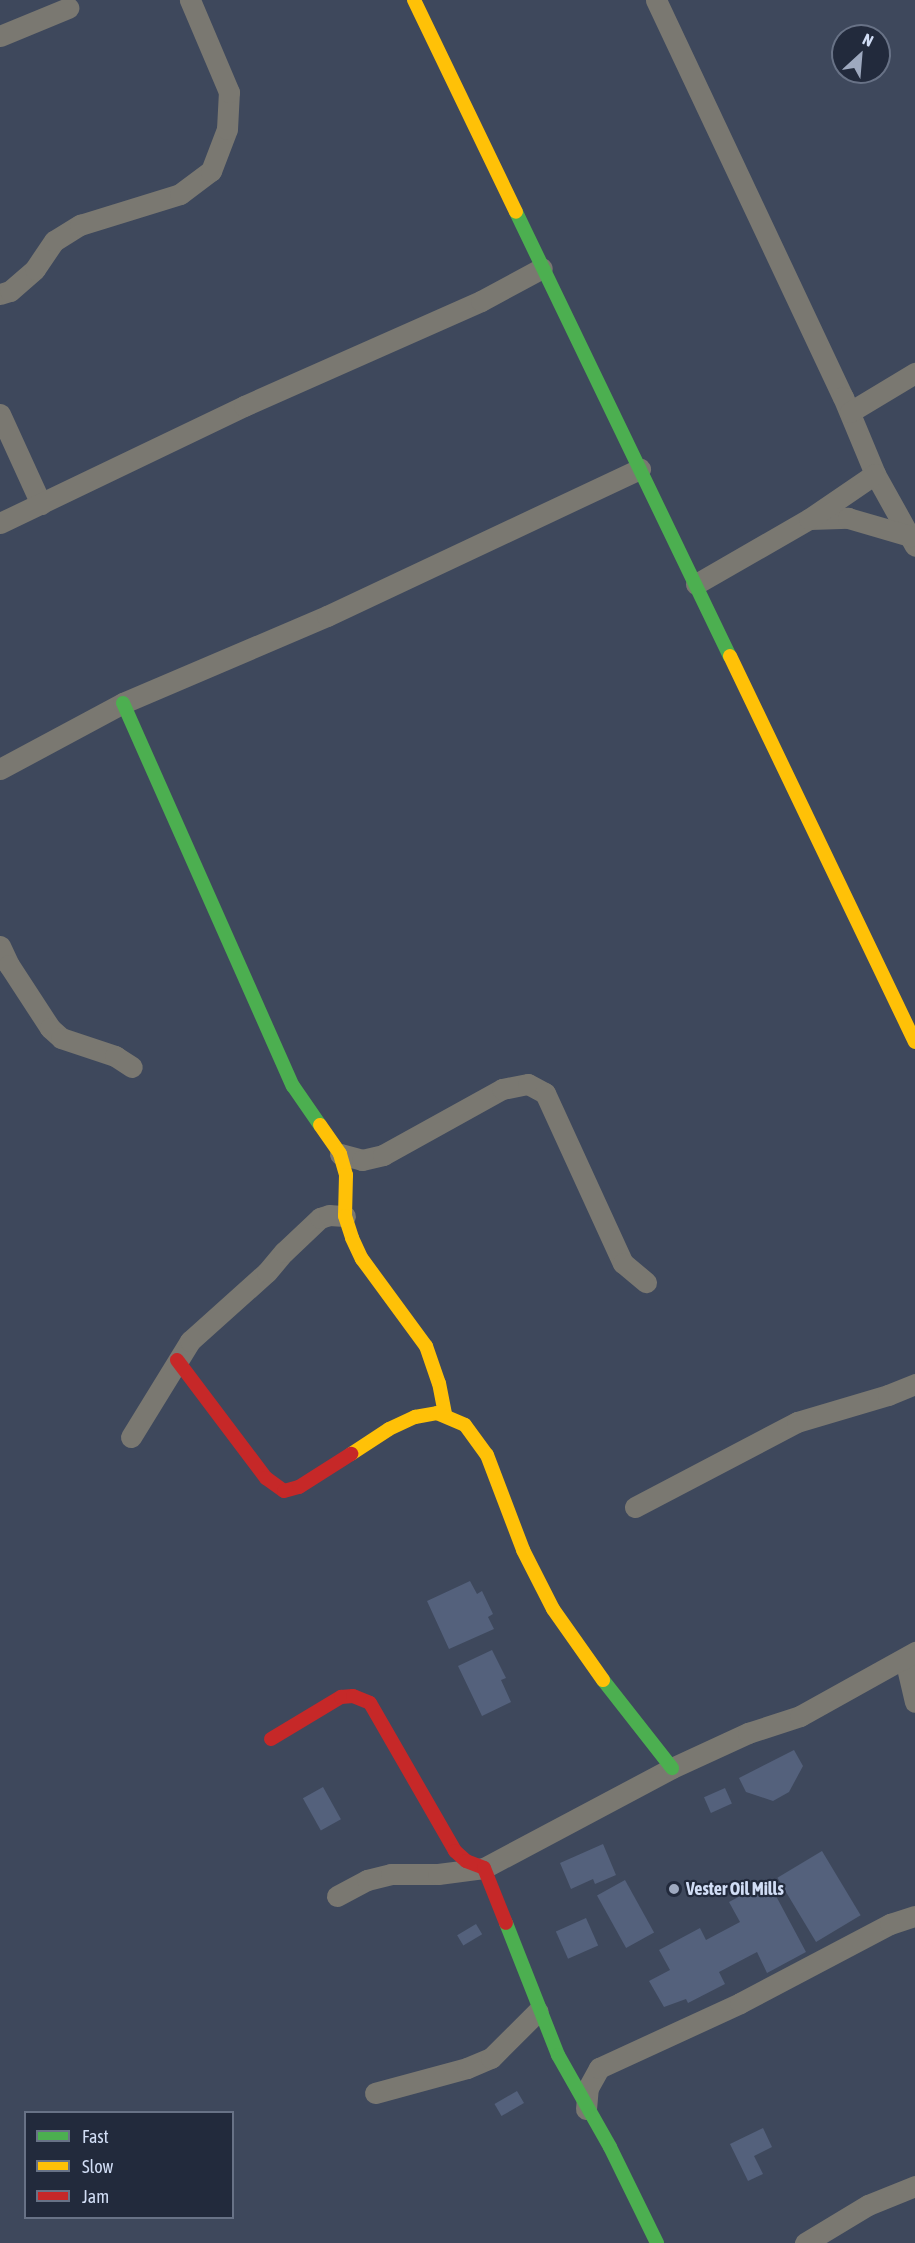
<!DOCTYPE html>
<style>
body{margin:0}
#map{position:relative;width:915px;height:2243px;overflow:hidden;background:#3e485c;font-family:"Asap Condensed",sans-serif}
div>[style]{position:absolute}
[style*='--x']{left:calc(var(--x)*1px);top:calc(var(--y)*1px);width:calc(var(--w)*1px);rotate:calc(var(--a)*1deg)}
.building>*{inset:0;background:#54617c;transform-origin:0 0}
.street>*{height:21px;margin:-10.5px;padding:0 10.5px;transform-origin:10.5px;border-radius:10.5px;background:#7a7871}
.fast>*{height:14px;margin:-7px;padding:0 7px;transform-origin:7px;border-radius:7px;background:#4caf50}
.slow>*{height:14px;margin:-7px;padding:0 7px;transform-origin:7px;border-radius:7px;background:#ffc107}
.jam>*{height:14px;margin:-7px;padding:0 7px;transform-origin:7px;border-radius:7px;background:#c62828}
.dots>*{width:16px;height:16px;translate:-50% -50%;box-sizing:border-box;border:3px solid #222a3c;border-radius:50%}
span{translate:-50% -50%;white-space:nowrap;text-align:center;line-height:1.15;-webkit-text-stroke:4.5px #222a3c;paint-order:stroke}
.poi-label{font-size:18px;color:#d1ddf5;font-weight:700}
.left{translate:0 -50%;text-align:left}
.legend{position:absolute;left:24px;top:2111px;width:210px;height:108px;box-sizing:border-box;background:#222a3c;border:2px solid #687286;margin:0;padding:8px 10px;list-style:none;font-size:18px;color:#d1ddf5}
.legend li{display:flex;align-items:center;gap:12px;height:30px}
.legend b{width:30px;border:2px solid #687286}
.north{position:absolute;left:831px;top:24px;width:60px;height:60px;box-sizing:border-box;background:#222a3c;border:2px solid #687286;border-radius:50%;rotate:26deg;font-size:16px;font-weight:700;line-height:24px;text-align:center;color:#d1ddf5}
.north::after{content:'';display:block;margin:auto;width:21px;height:27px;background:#9ea9bf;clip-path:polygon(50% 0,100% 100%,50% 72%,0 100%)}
</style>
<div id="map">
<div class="building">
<div style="clip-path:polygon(470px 1581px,477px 1594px,482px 1591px,493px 1614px,488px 1617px,494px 1629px,449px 1649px,427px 1601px)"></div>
<div style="clip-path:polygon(492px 1650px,506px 1678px,501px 1680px,511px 1702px,482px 1716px,458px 1666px)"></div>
<div style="clip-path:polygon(794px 1750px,803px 1766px,789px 1792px,773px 1801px,746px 1792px,739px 1778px)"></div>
<div style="left:323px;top:1787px;width:37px;height:23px;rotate:61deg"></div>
<div style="left:725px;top:1788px;width:17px;height:23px;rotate:66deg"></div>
<div style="clip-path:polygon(603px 1844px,616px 1875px,595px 1884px,593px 1879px,571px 1889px,560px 1863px)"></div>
<div style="left:822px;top:1851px;width:75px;height:52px;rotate:59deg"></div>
<div style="left:625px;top:1880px;width:60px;height:32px;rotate:61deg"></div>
<div style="clip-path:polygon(768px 1881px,806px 1952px,767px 1973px,757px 1952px,719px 1972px,725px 1984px,688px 2003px,686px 1999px,664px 2007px,649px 1981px,670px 1970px,659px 1950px,700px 1928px,706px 1940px,740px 1922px,729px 1902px)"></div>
<div style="left:586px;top:1918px;width:30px;height:33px;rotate:66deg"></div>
<div style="left:476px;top:1924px;width:12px;height:22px;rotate:59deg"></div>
<div style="left:517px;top:2091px;width:14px;height:26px;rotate:60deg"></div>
<div style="clip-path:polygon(763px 2128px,772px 2147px,754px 2156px,763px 2174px,748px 2181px,730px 2144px)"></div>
</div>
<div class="street">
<div style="--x:656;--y:0;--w:439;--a:64.8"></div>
<div style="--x:843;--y:397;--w:83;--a:67.4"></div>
<div style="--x:875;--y:474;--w:82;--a:60.9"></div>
<div style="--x:0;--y:36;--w:74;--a:-22.4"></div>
<div style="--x:0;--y:294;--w:10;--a:-17"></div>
<div style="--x:10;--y:291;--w:33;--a:-41"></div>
<div style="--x:35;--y:269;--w:34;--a:-56"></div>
<div style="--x:54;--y:241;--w:31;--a:-32"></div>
<div style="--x:80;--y:225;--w:105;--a:-17.2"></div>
<div style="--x:180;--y:194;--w:39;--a:-37"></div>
<div style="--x:211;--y:171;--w:45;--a:-69.1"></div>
<div style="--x:227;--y:129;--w:37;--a:-87"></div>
<div style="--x:229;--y:92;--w:100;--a:-113"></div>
<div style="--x:850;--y:412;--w:76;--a:-31"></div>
<div style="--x:0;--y:414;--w:99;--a:65.5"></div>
<div style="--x:810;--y:519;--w:38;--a:-2"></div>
<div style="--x:848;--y:518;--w:65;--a:16.2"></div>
<div style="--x:0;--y:523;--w:271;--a:-25.6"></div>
<div style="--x:244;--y:406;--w:259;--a:-23.9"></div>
<div style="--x:481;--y:301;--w:69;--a:-28.4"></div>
<div style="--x:696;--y:584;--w:130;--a:-29.9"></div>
<div style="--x:809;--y:519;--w:80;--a:-34.3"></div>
<div style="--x:0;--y:769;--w:140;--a:-28.2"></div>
<div style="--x:123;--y:703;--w:222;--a:-23.1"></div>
<div style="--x:327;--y:616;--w:346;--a:-25.2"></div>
<div style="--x:0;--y:946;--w:21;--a:65"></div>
<div style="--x:9;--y:965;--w:75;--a:56.9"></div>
<div style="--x:50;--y:1028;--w:15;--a:42"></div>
<div style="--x:61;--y:1038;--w:57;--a:18.4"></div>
<div style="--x:115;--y:1056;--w:20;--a:33"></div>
<div style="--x:340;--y:1154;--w:23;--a:15"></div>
<div style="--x:362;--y:1160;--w:22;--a:-13"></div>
<div style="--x:383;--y:1155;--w:136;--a:-29"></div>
<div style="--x:502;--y:1089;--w:26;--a:-11"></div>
<div style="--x:528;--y:1084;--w:19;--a:28"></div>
<div style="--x:545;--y:1093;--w:187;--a:65.4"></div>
<div style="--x:623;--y:1263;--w:30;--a:40"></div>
<div style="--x:131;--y:1437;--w:113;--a:-58.4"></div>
<div style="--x:190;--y:1341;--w:103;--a:-41.9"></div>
<div style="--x:267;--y:1272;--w:26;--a:-50"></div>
<div style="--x:284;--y:1252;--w:50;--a:-43.4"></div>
<div style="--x:320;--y:1218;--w:9;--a:-18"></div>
<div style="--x:329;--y:1215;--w:16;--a:4"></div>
<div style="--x:635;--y:1507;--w:183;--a:-27.7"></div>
<div style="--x:797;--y:1422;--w:95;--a:-16.5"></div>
<div style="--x:888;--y:1395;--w:29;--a:-22"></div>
<div style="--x:905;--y:1659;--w:44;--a:76.9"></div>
<div style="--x:337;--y:1896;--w:34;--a:-28"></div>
<div style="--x:367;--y:1880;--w:25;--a:-14"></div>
<div style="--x:391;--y:1874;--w:47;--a:0"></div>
<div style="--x:438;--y:1874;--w:46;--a:-7.4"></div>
<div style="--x:484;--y:1868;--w:213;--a:-28"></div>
<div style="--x:672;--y:1768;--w:84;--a:-24.7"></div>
<div style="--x:748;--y:1733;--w:55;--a:-18.1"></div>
<div style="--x:800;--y:1716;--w:132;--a:-29.1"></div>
<div style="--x:375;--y:2093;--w:95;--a:-15.2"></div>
<div style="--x:467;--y:2068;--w:26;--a:-23"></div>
<div style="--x:491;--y:2058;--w:66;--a:-45"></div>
<div style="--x:586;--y:2109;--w:21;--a:-85"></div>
<div style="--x:588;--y:2088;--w:23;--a:-61"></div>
<div style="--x:599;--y:2068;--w:155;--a:-24.7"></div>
<div style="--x:740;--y:2003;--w:170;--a:-27.8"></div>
<div style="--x:890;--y:1924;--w:26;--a:-18"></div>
<div style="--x:805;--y:2243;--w:74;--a:-31.1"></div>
<div style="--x:868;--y:2205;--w:51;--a:-22"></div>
</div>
<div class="fast">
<div style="--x:516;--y:212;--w:493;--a:64.3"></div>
<div style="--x:123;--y:703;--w:419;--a:66.1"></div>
<div style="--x:293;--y:1086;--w:47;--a:55.3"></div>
<div style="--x:603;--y:1680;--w:112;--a:51.9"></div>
<div style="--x:506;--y:1923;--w:142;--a:68.5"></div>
<div style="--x:558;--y:2055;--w:106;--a:60.5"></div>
<div style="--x:610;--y:2147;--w:107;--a:63.9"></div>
</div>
<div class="slow">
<div style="--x:414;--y:0;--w:235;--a:64.3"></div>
<div style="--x:730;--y:656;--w:428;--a:64.4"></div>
<div style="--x:320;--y:1125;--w:35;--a:55"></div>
<div style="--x:340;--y:1154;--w:22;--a:74"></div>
<div style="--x:346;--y:1175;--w:41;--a:91.4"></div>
<div style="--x:345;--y:1216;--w:23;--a:72"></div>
<div style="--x:352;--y:1238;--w:23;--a:65"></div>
<div style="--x:362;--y:1259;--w:108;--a:53.7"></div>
<div style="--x:426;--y:1346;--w:39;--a:71"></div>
<div style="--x:439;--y:1383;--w:33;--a:79"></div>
<div style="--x:351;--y:1454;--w:45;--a:-33.3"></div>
<div style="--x:389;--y:1429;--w:29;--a:-25"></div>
<div style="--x:415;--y:1417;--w:22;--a:-10"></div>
<div style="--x:437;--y:1413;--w:30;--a:23"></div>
<div style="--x:465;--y:1425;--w:37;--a:54"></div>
<div style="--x:487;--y:1455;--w:102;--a:69.2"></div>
<div style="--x:523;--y:1550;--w:66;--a:63"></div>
<div style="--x:553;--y:1609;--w:87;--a:54.8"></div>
</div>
<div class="jam">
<div style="--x:177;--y:1360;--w:148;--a:53"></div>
<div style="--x:266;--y:1478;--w:22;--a:36"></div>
<div style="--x:284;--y:1491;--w:16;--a:-15"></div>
<div style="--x:299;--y:1487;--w:62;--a:-32.4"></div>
<div style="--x:271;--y:1739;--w:82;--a:-31"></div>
<div style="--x:341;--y:1697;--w:12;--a:-5"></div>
<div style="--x:353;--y:1696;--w:18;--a:22"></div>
<div style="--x:370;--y:1703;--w:171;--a:60.1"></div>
<div style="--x:455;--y:1851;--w:15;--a:42"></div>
<div style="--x:466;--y:1861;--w:19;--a:21"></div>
<div style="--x:484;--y:1868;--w:59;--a:68.2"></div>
</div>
<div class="dots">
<div style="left:674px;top:1889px;background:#9ea9bf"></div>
</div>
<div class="poi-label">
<span class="left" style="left:686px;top:1889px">Vester Oil Mills</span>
</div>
<ul class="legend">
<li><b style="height:8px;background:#4caf50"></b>Fast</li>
<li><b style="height:8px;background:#ffc107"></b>Slow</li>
<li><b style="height:8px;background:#c62828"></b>Jam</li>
</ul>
<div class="north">N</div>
</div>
